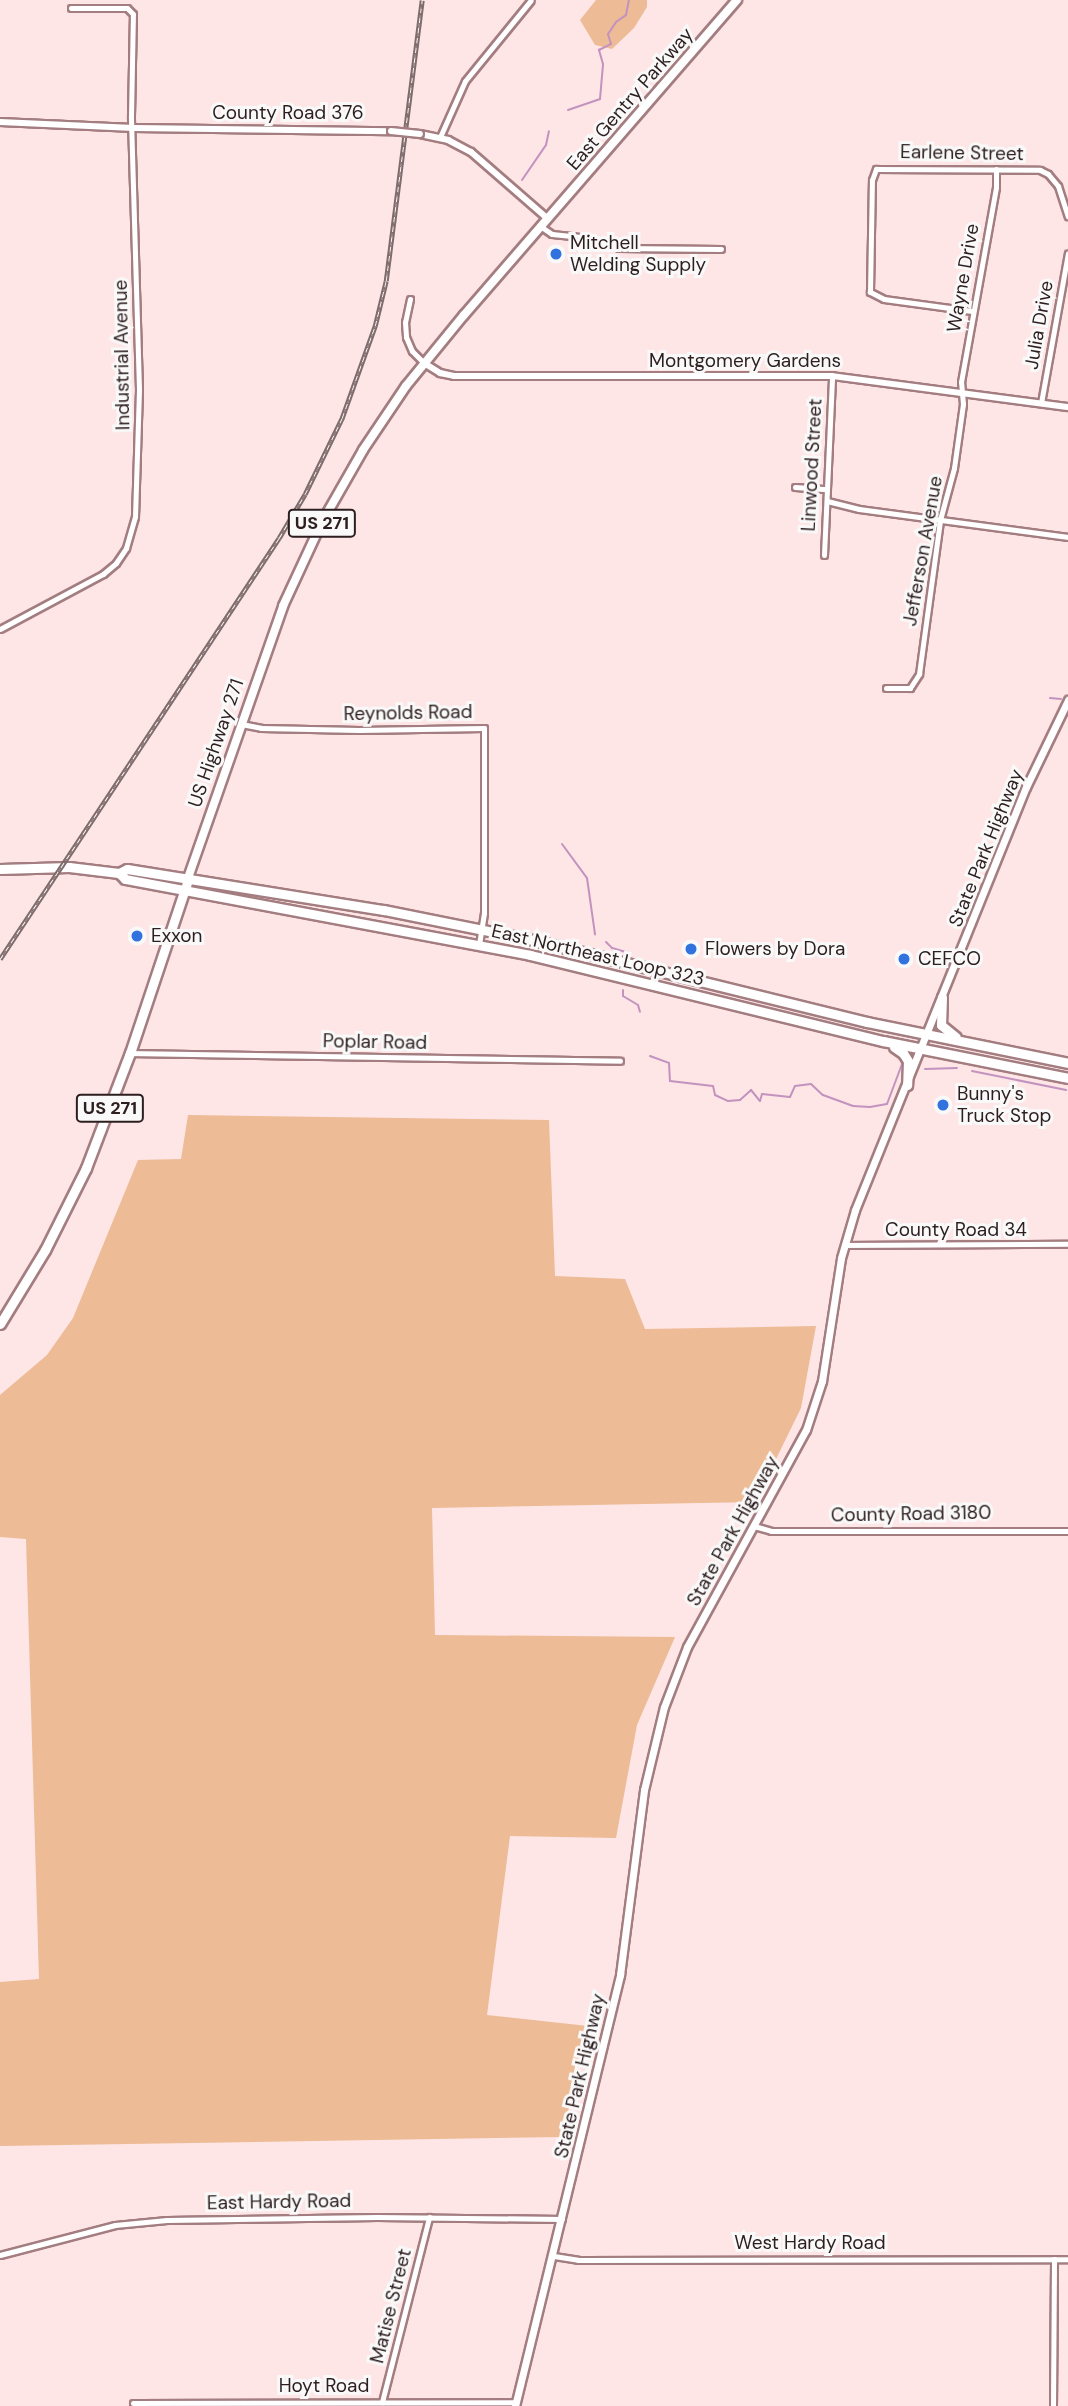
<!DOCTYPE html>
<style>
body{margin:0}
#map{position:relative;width:1068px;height:2406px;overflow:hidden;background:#fee5e6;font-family:"DM Sans",sans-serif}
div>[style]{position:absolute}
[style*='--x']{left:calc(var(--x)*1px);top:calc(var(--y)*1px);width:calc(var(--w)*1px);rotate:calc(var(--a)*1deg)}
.green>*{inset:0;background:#edbb95}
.stream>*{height:2px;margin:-1px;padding:0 1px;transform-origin:1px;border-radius:1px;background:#c293bf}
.roads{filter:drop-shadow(2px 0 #a37d80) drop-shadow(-2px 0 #a37d80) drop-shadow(0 2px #a37d80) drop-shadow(0 -2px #a37d80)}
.minor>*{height:5px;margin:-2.5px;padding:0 2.5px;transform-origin:2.5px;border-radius:2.5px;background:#fff}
.tertiary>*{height:6px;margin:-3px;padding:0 3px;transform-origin:3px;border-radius:3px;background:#fff}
.secondary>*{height:7px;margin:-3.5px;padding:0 3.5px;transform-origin:3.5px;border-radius:3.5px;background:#fff}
.primary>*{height:8px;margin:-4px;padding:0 4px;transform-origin:4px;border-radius:4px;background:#fff}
.trunk>*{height:9px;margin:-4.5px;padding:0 4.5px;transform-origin:4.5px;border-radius:4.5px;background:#fff}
.rail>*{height:4.5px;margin-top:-2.25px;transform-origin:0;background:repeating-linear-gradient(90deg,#f9f9f9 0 5px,#7e6b6c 0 10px);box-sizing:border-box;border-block:2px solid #7e6b6c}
.bridges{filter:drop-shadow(2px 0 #a37d80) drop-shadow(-2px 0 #a37d80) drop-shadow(0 2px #a37d80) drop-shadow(0 -2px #a37d80)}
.tertiary-bridge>*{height:6px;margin:-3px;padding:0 3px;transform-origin:3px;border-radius:3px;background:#fff}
.dots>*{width:19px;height:19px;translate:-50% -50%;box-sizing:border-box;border:4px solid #f9f9f9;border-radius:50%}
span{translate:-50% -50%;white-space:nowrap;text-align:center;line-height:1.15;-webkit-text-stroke:6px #f9f9f9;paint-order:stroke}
.shield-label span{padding:2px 5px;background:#f9f9f9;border:2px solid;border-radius:5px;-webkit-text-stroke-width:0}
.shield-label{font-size:18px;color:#2d1e1f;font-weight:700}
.street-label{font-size:19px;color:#2d1e1f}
.poi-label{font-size:19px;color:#2d1e1f}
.left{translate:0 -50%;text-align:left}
</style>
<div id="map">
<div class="green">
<div style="clip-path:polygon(596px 0,647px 0,647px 7px,634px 28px,612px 49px,595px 45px,580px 20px)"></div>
<div style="clip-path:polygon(188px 1115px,549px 1120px,555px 1276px,625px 1279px,645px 1329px,816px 1326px,801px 1408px,755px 1502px,432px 1508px,435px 1635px,675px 1637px,637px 1725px,616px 1838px,510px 1836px,487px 2015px,588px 2026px,562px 2137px,0 2146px,0 1982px,39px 1979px,26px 1539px,0 1537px,0 1395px,47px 1355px,73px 1318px,138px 1160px,181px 1159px)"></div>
</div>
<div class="stream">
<div style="--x:568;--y:110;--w:34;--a:-19"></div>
<div style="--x:600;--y:99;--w:35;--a:-85"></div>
<div style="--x:603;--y:64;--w:15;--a:-106"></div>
<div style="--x:599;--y:50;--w:13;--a:-27"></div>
<div style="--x:611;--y:44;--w:10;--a:-107"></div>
<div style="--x:608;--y:34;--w:14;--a:-56"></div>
<div style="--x:616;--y:22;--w:12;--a:-35"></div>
<div style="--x:626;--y:15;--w:15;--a:-79"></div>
<div style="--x:522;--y:180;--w:42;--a:-55.6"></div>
<div style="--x:546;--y:145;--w:14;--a:-78"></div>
<div style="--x:1050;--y:698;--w:11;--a:5"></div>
<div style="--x:562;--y:844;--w:42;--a:53.7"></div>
<div style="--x:587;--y:878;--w:57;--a:81.9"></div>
<div style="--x:606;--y:942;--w:8;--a:45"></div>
<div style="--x:612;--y:948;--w:18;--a:16"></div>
<div style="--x:623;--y:990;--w:6;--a:90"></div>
<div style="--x:623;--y:996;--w:17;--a:31"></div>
<div style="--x:638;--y:1005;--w:7;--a:74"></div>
<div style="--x:650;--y:1056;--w:20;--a:20"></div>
<div style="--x:669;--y:1063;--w:18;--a:87"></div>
<div style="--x:670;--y:1081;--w:43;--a:6.6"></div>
<div style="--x:713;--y:1086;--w:9;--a:77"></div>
<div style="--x:715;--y:1095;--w:14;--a:25"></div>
<div style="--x:728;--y:1101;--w:12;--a:-5"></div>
<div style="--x:740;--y:1100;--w:15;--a:-42"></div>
<div style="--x:751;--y:1090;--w:14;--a:51"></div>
<div style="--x:760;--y:1101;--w:7;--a:-74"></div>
<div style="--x:762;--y:1094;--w:28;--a:6"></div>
<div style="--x:790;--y:1097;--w:12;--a:-66"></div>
<div style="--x:795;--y:1086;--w:16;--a:-7"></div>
<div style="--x:811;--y:1084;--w:16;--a:43"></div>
<div style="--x:823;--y:1095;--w:32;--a:20"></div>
<div style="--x:853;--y:1106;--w:17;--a:3"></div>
<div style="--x:870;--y:1107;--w:17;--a:-10"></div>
<div style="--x:887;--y:1104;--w:43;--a:-69.4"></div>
<div style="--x:925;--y:1069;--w:32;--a:-2"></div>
<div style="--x:972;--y:1071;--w:96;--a:11.4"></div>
</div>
<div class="roads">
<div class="minor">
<div style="--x:440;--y:137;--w:61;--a:-65.9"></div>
<div style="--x:465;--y:81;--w:104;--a:-50.8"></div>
<div style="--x:540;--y:226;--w:14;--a:34"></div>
<div style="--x:552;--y:234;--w:37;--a:6"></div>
<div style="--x:589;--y:238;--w:32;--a:18"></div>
<div style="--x:619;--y:248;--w:102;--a:0.6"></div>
<div style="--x:410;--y:299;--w:24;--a:102"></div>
<div style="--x:405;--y:322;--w:15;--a:86"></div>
<div style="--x:406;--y:337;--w:15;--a:67"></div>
<div style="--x:412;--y:351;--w:17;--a:45"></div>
<div style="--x:972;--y:311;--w:89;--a:-172.2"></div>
<div style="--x:884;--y:299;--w:16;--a:-153"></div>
<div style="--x:870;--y:292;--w:112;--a:-89"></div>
<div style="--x:872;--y:180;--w:12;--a:-70"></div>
<div style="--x:876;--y:169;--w:164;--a:0.3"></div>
<div style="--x:1040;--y:170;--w:9;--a:27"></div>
<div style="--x:1048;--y:174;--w:16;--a:50"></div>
<div style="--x:1058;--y:186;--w:32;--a:72"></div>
<div style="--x:1041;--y:403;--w:152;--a:-79.8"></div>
<div style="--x:795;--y:487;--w:32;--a:4"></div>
<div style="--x:827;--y:501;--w:33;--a:14"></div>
<div style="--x:859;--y:509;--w:211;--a:7.6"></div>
<div style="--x:824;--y:555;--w:179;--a:-87.4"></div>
<div style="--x:0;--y:629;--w:117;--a:-28.1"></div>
<div style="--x:103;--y:574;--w:17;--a:-40"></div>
<div style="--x:116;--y:563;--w:18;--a:-56"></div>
<div style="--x:126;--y:548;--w:32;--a:-74"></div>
<div style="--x:135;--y:517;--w:128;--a:-88.2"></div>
<div style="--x:139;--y:389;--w:273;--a:-91.7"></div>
<div style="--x:131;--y:116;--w:102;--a:-88.9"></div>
<div style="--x:133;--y:14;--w:8;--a:-135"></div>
<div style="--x:127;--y:8;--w:56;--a:180"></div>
<div style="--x:886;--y:688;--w:24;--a:0"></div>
<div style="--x:910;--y:688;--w:17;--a:-57"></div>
<div style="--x:919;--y:674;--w:155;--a:-82.2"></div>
<div style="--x:940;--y:520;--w:54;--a:-74.9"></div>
<div style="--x:954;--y:468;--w:65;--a:-82"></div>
<div style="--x:963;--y:404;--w:22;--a:-95"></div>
<div style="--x:961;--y:382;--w:198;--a:-79.8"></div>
<div style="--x:996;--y:187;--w:18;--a:-90"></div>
<div style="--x:241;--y:724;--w:20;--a:11"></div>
<div style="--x:261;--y:728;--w:98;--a:1.2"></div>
<div style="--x:359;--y:730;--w:125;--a:-0.9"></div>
<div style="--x:484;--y:728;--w:185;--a:90"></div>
<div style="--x:484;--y:913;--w:31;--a:99"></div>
<div style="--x:130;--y:1053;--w:490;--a:0.9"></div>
<div style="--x:844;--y:1245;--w:224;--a:-0.3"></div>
<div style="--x:754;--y:1526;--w:18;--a:16"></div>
<div style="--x:771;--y:1531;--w:297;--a:0"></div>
<div style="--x:0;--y:2255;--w:119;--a:-14.6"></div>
<div style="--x:115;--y:2225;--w:52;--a:-5.5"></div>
<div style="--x:167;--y:2220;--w:210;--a:-0.8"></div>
<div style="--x:377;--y:2217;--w:185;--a:0.6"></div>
<div style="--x:554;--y:2256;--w:24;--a:9"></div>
<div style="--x:578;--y:2260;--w:490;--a:-0.1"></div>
<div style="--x:382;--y:2402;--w:191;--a:-75.7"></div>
<div style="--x:133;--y:2403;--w:382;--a:-0.1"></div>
<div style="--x:1053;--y:2406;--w:147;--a:-89.6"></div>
</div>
<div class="tertiary">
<div style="--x:0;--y:122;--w:134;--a:2.6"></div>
<div style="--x:134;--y:128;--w:257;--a:0.7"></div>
<div style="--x:420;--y:134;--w:29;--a:12"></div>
<div style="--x:448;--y:140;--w:26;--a:28"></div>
<div style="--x:471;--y:152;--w:101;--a:41"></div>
<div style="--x:424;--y:363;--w:19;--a:32"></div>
<div style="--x:440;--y:373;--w:14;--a:12"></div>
<div style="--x:454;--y:376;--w:378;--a:0"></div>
<div style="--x:832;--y:376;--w:238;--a:7.5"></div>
</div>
<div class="secondary">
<div style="--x:515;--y:2406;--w:444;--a:-76.3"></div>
<div style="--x:620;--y:1975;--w:187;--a:-82.6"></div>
<div style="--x:644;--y:1790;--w:85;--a:-76.5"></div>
<div style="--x:664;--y:1707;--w:64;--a:-69"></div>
<div style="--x:687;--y:1647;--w:247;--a:-61.3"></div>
<div style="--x:806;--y:1430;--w:52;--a:-71.9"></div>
<div style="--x:822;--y:1381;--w:124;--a:-81.2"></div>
<div style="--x:841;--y:1258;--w:50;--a:-73.7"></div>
<div style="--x:855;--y:1210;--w:456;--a:-68"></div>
<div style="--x:1026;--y:787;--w:97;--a:-64.2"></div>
</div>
<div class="primary">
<div style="--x:188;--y:878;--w:288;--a:-70.7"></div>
<div style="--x:283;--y:606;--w:93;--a:-65.1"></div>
<div style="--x:322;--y:522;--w:83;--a:-60.3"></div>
<div style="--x:363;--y:450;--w:77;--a:-56.1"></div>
<div style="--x:406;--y:386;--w:92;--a:-50.8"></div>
<div style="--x:464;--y:315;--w:417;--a:-49.1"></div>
</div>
<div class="trunk">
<div style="--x:0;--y:869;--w:69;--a:-1.7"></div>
<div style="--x:69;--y:867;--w:50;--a:6.8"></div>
<div style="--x:119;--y:873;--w:9;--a:-27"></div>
<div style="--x:127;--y:869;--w:260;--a:9.1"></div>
<div style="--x:384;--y:910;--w:152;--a:11.4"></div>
<div style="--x:533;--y:940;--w:344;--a:13.8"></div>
<div style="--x:867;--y:1022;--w:205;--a:11.5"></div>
<div style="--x:119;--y:873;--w:8;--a:45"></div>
<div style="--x:125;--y:879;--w:412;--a:10.6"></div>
<div style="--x:530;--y:955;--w:363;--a:13.7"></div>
<div style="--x:883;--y:1041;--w:189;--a:11.3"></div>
<div style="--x:942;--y:997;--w:28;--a:92"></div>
<div style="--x:941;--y:1025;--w:19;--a:39"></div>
<div style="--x:894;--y:1047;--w:11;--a:34"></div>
<div style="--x:903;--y:1053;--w:9;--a:58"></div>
<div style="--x:908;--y:1061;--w:24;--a:92"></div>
<div style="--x:0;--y:1324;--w:87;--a:-58.7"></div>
<div style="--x:45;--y:1250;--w:92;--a:-63.4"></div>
<div style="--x:86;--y:1168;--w:123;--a:-69.1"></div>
<div style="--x:130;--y:1053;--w:179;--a:-71.5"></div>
</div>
</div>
<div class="rail">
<div style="--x:0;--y:959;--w:505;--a:-56.47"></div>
<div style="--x:279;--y:538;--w:51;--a:-59.4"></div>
<div style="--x:305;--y:494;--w:85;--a:-64"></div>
<div style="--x:342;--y:418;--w:98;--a:-70.3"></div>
<div style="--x:375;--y:326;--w:46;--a:-76.3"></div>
<div style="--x:386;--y:281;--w:283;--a:-82.7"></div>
</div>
<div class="bridges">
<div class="tertiary-bridge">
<div style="--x:391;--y:131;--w:29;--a:6"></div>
</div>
</div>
<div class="dots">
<div style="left:556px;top:254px;background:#3172df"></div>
<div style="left:137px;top:936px;background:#3172df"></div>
<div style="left:691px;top:949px;background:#3172df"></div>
<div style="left:904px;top:959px;background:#3172df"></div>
<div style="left:943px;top:1105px;background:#3172df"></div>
</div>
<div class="shield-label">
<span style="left:322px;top:523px">US 271</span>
<span style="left:110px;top:1108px">US 271</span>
</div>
<div class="street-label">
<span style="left:630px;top:99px;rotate:-49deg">East Gentry Parkway</span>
<span style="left:288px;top:113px">County Road 376</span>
<span style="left:962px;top:153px;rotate:1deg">Earlene Street</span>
<span style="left:963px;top:278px;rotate:-80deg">Wayne Drive</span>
<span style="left:1039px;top:325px;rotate:-80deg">Julia Drive</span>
<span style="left:122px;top:355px;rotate:-91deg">Industrial Avenue</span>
<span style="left:745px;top:361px">Montgomery Gardens</span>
<span style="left:812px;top:465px;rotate:-87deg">Linwood Street</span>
<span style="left:923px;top:551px;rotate:-80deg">Jefferson Avenue</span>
<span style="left:408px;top:713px;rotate:-1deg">Reynolds Road</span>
<span style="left:216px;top:743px;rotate:-71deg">US Highway 271</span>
<span style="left:986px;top:848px;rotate:-68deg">State Park Highway</span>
<span style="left:598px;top:955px;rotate:13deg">East Northeast Loop 323</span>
<span style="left:375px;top:1042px;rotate:1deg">Poplar Road</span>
<span style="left:956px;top:1230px">County Road 34</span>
<span style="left:911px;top:1514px;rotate:-1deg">County Road 3180</span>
<span style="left:733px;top:1531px;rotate:-61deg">State Park Highway</span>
<span style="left:580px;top:2076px;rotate:-77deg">State Park Highway</span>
<span style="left:279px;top:2202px;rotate:-1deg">East Hardy Road</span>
<span style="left:810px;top:2243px">West Hardy Road</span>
<span style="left:391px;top:2306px;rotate:-76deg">Matise Street</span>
<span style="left:324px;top:2386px">Hoyt Road</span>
</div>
<div class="poi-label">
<span class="left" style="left:570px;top:254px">Mitchell<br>Welding Supply</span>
<span class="left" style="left:151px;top:936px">Exxon</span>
<span class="left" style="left:705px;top:949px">Flowers by Dora</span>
<span class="left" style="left:918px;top:959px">CEFCO</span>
<span class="left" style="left:957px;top:1105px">Bunny's<br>Truck Stop</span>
</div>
</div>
